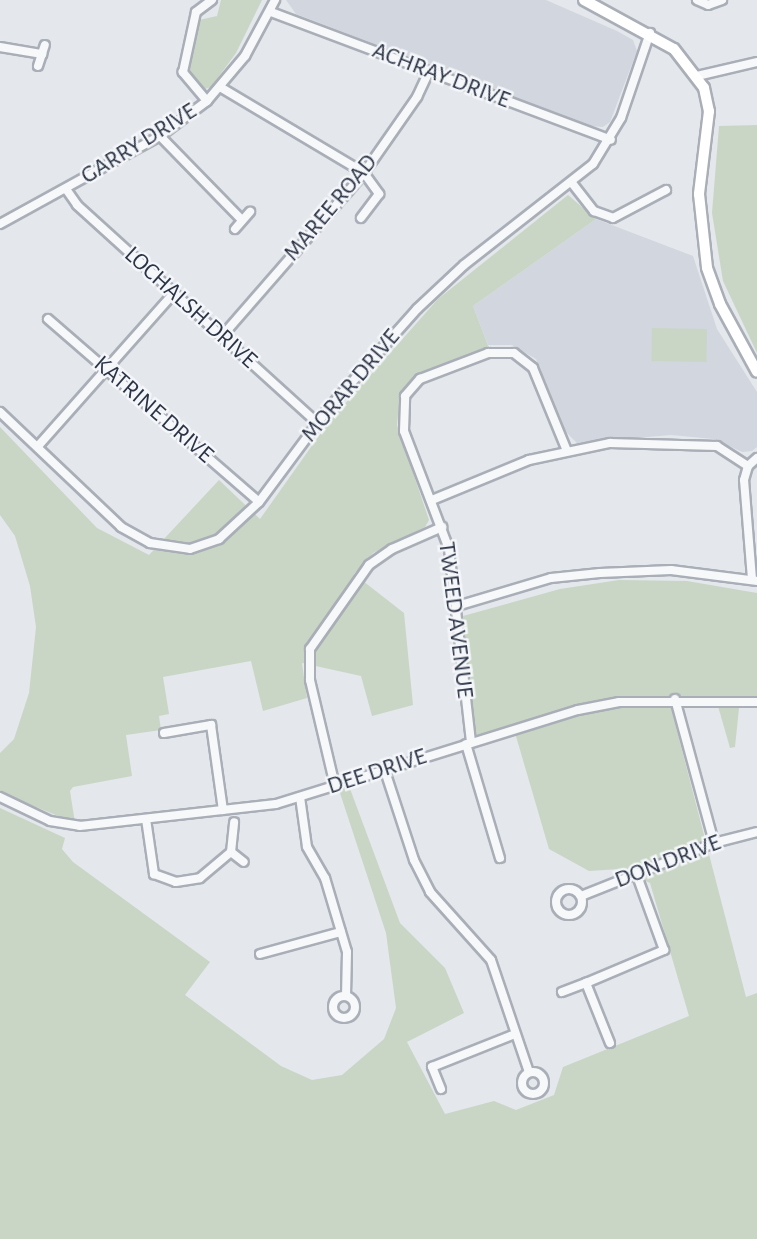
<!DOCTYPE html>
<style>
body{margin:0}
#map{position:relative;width:757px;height:1239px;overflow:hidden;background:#e4e7ec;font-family:"Alegreya Sans",sans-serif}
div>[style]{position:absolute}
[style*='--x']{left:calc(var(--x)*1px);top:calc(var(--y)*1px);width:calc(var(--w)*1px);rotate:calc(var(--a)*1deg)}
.built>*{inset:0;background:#d2d6de}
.green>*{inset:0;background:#c9d6c5;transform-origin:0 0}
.roads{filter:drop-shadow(2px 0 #a9aeb7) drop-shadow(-2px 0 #a9aeb7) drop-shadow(0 2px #a9aeb7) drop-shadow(0 -2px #a9aeb7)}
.street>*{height:8px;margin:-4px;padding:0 4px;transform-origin:4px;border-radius:4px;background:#f7f8fa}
.street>.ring{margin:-4px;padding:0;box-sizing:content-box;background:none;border:8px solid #f7f8fa;border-radius:50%}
.secondary>*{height:10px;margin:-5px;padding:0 5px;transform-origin:5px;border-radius:5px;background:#fff}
span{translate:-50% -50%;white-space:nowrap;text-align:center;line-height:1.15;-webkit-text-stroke:5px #f4f6f9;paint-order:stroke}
.street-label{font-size:24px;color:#2b3445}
</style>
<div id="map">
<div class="built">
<div style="clip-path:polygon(286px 0,546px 0,617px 31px,633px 40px,637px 51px,610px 122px,603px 127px,590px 126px,296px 14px)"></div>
<div style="clip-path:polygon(596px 219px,693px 256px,717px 329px,757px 392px,757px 447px,752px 451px,742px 452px,714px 439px,671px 435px,577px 443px,566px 432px,536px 359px,512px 345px,488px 345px,473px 306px)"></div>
</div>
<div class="green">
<div style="clip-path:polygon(221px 0,262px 0,236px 53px,211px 87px,202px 90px,188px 73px,190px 55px,199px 20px,217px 16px)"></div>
<div style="clip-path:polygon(757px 125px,757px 353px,723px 281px,712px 213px,719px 126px)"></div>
<div style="clip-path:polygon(568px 195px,596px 219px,473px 306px,489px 348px,417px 376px,400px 394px,397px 425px,429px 520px,425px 527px,373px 553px,354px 574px,404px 613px,413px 705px,372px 716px,361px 676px,302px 663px,307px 698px,263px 711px,251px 661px,163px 677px,169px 714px,159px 716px,161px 730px,126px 735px,132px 776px,73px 787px,70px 791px,75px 823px,0 792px,0 753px,14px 739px,29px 693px,36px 627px,30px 586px,15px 536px,0 515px,0 427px,97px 528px,149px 555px,219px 480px,260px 519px,328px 423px,438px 299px)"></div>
<div style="left:652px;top:328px;width:55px;height:33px;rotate:1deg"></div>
<div style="clip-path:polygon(619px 580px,687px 581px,757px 593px,757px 696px,668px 696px,746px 997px,757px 993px,757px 1239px,0 1239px,0 808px,65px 838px,62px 849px,73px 862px,210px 962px,185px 995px,281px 1066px,312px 1080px,342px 1075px,384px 1039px,396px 1008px,386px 933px,339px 790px,349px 786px,400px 923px,445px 968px,464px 1013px,407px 1042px,445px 1114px,494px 1101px,516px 1110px,554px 1095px,563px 1067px,689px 1016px,650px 883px,620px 869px,589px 871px,549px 849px,513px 726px,472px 736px,463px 616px,560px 589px)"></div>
<div style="clip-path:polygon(718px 706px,739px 708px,735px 747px,730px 748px)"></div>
</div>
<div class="roads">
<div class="street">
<div style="--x:697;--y:0;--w:12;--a:24"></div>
<div style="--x:708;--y:5;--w:15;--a:-20"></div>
<div style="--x:271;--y:12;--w:363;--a:20.6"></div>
<div style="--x:0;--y:47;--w:43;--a:9.5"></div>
<div style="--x:38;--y:66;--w:22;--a:-72"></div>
<div style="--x:697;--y:76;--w:62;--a:-13.1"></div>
<div style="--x:220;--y:87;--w:168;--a:30.8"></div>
<div style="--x:364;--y:173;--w:26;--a:54"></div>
<div style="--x:379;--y:194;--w:30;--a:127"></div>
<div style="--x:207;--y:101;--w:38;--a:-130"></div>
<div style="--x:183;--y:72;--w:61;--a:-77.8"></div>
<div style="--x:196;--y:12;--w:20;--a:-37"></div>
<div style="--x:160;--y:136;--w:117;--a:45.7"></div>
<div style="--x:572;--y:183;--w:36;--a:52"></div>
<div style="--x:594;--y:211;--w:20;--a:20"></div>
<div style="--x:613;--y:218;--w:60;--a:-27.8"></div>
<div style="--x:66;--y:189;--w:19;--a:55"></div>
<div style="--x:77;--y:205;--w:324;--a:42.2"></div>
<div style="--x:0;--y:224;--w:183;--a:-28.8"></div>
<div style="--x:160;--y:136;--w:59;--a:-36.7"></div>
<div style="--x:207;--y:101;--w:59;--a:-49.8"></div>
<div style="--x:245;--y:56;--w:64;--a:-61.8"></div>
<div style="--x:235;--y:229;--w:23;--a:-49"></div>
<div style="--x:48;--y:319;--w:279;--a:40.9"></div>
<div style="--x:222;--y:336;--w:216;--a:-48.9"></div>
<div style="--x:364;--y:173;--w:93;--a:-55.1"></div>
<div style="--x:417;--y:97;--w:29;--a:-65"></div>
<div style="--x:0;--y:412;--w:167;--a:43.5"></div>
<div style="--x:121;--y:527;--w:33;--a:29"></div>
<div style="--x:150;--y:543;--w:40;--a:8.5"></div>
<div style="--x:190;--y:549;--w:31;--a:-19"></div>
<div style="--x:219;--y:539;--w:54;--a:-42.8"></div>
<div style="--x:259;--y:502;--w:116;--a:-53.4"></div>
<div style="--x:328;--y:409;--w:134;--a:-48.3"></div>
<div style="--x:417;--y:309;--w:64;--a:-43.1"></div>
<div style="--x:464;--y:265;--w:164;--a:-38.1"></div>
<div style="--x:593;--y:164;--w:54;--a:-58.7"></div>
<div style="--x:621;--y:118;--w:90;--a:-71.2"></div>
<div style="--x:39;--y:445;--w:202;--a:-48.4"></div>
<div style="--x:432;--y:500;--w:105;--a:-22.4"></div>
<div style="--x:529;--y:460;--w:83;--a:-11.9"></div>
<div style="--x:610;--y:443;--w:107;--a:1.6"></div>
<div style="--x:717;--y:446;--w:37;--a:33"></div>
<div style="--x:752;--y:579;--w:99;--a:-94.6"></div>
<div style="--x:744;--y:480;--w:15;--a:-74"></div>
<div style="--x:748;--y:466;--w:12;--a:-42"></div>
<div style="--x:457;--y:606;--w:98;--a:-16.6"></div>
<div style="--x:551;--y:578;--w:49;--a:-5.8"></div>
<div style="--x:600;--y:573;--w:71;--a:-2.4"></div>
<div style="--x:671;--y:570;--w:87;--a:7.3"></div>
<div style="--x:675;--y:699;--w:149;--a:74.8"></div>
<div style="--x:164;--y:733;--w:48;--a:-9.7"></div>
<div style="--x:211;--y:725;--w:86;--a:82"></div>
<div style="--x:471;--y:742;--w:194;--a:-96.5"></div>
<div style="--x:449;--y:549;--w:126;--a:-110.9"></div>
<div style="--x:404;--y:431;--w:35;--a:-88"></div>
<div style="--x:405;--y:396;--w:23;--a:-49"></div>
<div style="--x:420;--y:379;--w:73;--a:-20.9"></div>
<div style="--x:488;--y:353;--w:26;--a:0"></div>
<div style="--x:514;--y:353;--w:24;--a:38"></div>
<div style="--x:533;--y:368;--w:90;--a:67.7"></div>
<div style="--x:466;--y:744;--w:119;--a:73.4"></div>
<div style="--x:384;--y:768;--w:97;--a:71.9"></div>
<div style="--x:414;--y:860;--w:36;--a:63"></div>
<div style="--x:430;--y:892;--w:91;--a:48.1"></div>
<div style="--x:491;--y:960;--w:118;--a:71.3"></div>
<div style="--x:335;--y:786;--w:109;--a:-103.3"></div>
<div style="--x:310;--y:680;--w:31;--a:-90"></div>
<div style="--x:310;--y:649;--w:103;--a:-54.9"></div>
<div style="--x:369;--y:565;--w:28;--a:-35"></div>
<div style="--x:392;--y:549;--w:55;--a:-23.7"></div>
<div style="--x:0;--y:797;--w:55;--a:25.6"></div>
<div style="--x:50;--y:821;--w:30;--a:9"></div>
<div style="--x:80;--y:826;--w:197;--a:-6.4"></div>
<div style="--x:276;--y:804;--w:316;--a:-17.3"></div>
<div style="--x:578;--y:710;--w:42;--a:-11"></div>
<div style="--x:619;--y:702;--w:138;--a:0"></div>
<div style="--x:300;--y:797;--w:50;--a:82"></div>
<div style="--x:307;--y:847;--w:36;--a:60"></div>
<div style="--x:325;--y:878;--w:77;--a:73.4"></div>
<div style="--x:347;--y:952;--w:44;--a:91.3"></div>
<div style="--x:146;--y:819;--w:56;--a:81.7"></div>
<div style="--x:154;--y:874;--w:23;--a:20"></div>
<div style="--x:176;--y:882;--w:24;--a:-9"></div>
<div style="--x:200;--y:878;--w:40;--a:-40"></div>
<div style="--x:231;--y:852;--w:30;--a:-84"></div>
<div style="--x:231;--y:852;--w:16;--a:38"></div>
<div class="ring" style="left:556px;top:889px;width:18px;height:18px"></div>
<div style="--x:581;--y:896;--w:143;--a:-21.7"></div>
<div style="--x:714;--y:843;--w:44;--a:-14.3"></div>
<div style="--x:260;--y:954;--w:84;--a:-15.2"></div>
<div style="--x:562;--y:992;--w:26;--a:-21"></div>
<div class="ring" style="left:333px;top:996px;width:14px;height:14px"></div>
<div style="--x:610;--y:1043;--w:65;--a:-111.8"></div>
<div style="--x:586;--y:983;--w:85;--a:-22.9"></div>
<div style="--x:664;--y:950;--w:82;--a:-110"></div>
<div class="ring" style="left:522px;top:1072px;width:14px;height:14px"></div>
<div style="--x:441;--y:1089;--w:24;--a:-112"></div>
<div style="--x:432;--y:1067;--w:89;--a:-21.7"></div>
</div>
<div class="secondary">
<div style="--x:584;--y:0;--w:102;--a:28.6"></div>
<div style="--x:674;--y:49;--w:49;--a:52.4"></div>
<div style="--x:704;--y:88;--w:24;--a:78"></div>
<div style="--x:709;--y:111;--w:84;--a:96.9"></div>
<div style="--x:699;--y:194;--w:74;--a:83.8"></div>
<div style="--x:707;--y:268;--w:38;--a:70"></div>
<div style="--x:720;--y:304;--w:77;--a:61.4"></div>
</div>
</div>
<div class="street-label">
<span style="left:441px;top:76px;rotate:21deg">ACHRAY DRIVE</span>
<span style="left:139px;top:144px;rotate:-32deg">GARRY DRIVE</span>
<span style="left:331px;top:208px;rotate:-50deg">MAREE ROAD</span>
<span style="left:190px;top:308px;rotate:42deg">LOCHALSH DRIVE</span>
<span style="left:351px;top:386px;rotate:-50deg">MORAR DRIVE</span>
<span style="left:153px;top:410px;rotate:41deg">KATRINE DRIVE</span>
<span style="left:455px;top:620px;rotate:83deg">TWEED AVENUE</span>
<span style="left:377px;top:772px;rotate:-18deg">DEE DRIVE</span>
<span style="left:668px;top:862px;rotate:-21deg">DON DRIVE</span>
</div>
</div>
